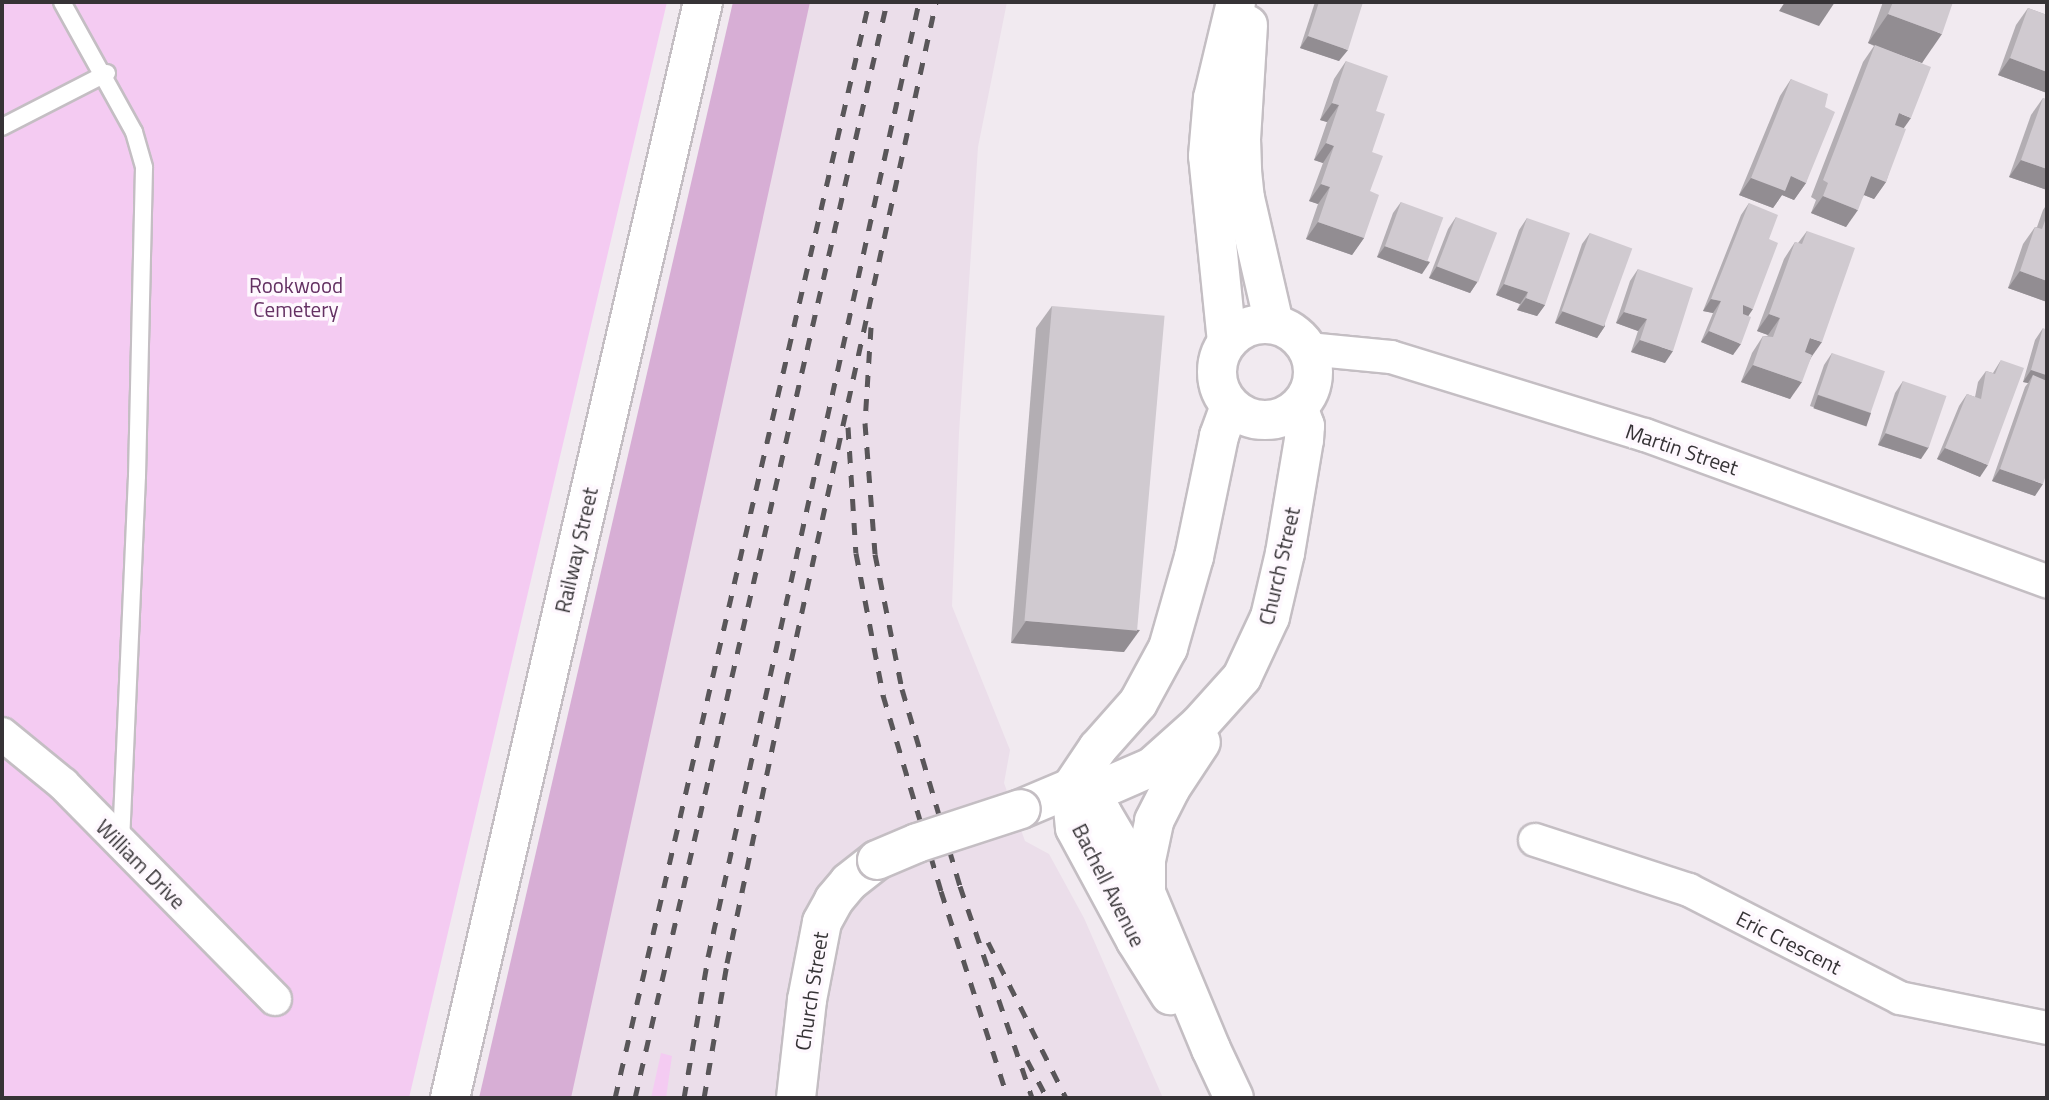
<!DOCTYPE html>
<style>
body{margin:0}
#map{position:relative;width:2049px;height:1100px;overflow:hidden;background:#f1eaf0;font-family:"Titillium Web",sans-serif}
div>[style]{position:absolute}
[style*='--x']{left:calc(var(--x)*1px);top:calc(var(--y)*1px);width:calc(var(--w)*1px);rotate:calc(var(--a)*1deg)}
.built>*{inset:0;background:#ebdeea}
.green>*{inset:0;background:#f4cbf2}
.forest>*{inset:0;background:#d7aed5}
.roads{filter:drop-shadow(2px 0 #c4bec3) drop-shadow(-2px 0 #c4bec3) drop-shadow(0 2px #c4bec3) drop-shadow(0 -2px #c4bec3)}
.lane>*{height:16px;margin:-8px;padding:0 8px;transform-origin:8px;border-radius:8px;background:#fff}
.street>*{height:32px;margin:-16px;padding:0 16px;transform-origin:16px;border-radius:16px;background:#fff}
.secondary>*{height:38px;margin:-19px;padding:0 19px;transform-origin:19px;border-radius:19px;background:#fff}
.secondary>.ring{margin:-19px;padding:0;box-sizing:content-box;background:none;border:38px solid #fff;border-radius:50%}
.rail>*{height:5px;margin-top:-2.5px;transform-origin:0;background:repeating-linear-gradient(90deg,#595659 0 12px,transparent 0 24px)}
.bridges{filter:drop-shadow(2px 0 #c4bec3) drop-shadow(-2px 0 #c4bec3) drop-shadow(0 2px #c4bec3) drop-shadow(0 -2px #c4bec3)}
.secondary-bridge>*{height:38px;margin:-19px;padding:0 19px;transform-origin:19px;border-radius:19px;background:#fff}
.wall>*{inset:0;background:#b3aeb3}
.shaded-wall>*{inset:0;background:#928d92;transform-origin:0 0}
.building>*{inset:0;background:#d0cad0;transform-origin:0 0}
span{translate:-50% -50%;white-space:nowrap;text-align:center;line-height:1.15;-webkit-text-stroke:7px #fef8fe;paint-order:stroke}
.park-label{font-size:21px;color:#643163}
.street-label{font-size:21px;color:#363336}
.frame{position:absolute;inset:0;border:4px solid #363336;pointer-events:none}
</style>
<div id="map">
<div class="built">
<div style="clip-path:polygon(808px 2px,1007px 2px,978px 147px,959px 433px,952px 606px,1010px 750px,1004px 783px,1025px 841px,1049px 854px,1084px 918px,1163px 1098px,566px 1098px)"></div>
</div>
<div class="green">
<div style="clip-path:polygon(2px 2px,667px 2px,409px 1098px,2px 1098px)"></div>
<div style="clip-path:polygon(661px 1053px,672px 1056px,666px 1098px,651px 1098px)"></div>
</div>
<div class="forest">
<div style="clip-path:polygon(733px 2px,810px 2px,571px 1098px,479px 1098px)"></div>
</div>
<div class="roads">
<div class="lane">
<div style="--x:62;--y:2;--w:149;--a:61"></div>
<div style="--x:134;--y:132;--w:37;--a:74"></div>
<div style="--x:144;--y:168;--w:308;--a:91.3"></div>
<div style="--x:137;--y:476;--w:367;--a:92.5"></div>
<div style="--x:2;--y:127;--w:118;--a:-27.2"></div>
</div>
<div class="street">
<div style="--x:1308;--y:349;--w:83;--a:5.5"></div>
<div style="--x:1391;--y:357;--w:266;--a:17.1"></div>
<div style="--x:1645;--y:435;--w:428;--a:20"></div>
<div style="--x:2;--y:734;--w:79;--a:39.3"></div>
<div style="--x:63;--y:784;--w:302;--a:45.4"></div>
<div style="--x:1535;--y:840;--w:162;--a:18"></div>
<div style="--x:1689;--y:890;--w:237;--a:27.1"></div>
<div style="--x:1900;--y:998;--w:150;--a:11.5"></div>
</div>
<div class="secondary">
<div style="--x:1248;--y:25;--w:114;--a:93.5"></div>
<div style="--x:1241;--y:139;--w:32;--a:88"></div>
<div style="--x:1242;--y:171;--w:27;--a:84"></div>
<div style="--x:1245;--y:198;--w:129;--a:77"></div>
<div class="ring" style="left:1217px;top:324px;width:58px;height:58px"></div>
<div style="--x:1227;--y:342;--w:187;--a:-95.8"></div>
<div style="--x:1208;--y:156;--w:58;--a:-85.1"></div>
<div style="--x:1213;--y:98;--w:99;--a:-76.5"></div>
<div style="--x:1071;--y:788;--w:48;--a:-56"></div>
<div style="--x:1098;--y:748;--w:60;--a:-48.4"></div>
<div style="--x:1138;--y:703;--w:63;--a:-61.4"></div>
<div style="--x:1168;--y:648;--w:95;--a:-74.1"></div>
<div style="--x:1194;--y:557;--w:124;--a:-78.3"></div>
<div style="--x:1219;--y:436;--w:32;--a:-70"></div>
<div style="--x:1071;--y:788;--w:40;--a:39"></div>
<div style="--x:1102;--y:813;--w:73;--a:59.6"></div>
<div style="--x:1139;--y:876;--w:187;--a:67.4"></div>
<div style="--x:1211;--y:1049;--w:54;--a:64.9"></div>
<div style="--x:1071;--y:788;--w:40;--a:84.3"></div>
<div style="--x:1075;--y:828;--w:128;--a:61.6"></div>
<div style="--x:1136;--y:941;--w:64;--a:57.8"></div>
<div style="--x:1021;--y:809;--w:54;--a:-22.8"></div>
<div style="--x:1071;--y:788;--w:37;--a:-3"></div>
<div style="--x:1108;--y:786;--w:48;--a:-23.4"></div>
<div style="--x:1152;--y:767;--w:63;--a:-41.8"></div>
<div style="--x:1199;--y:725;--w:64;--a:-48.1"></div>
<div style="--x:1242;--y:677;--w:66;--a:-65"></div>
<div style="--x:1270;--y:617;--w:66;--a:-76.8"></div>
<div style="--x:1285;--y:553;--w:115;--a:-80.5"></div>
<div style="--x:1304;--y:440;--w:14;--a:-86"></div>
<div style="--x:1305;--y:426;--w:20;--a:-110"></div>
<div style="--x:1146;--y:890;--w:30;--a:-90"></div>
<div style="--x:1146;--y:860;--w:40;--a:-78"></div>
<div style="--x:1154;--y:821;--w:36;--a:-63"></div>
<div style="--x:1170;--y:789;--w:56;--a:-56.6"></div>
<div style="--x:450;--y:1098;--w:1125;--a:-77"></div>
<div style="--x:796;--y:1098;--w:99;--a:-83.6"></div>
<div style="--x:807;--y:1000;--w:79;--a:-79.1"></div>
<div style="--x:822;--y:922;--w:25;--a:-61"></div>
<div style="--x:834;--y:900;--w:23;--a:-50"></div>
<div style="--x:849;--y:882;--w:36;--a:-38"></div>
</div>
</div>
<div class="rail">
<div style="--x:871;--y:327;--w:96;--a:93.6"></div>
<div style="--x:865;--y:423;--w:131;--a:85.6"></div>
<div style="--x:875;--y:554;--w:138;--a:78.7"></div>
<div style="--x:902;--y:689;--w:205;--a:73.6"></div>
<div style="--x:960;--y:886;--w:224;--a:71.2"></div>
<div style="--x:848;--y:427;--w:126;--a:86.4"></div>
<div style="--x:856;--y:553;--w:145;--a:79.2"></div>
<div style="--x:883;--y:695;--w:204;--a:73.5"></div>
<div style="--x:941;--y:891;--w:218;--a:72.1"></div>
<div style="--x:988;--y:942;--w:174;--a:63.4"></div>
<div style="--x:1027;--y:1060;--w:43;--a:62.2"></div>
<div style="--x:615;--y:1098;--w:1125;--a:-76.95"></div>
<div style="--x:635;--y:1098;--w:1125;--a:-77.05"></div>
<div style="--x:684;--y:1098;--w:143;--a:-80.3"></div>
<div style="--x:708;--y:957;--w:978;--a:-77.54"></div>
<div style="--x:704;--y:1098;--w:137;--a:-80.3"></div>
<div style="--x:727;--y:963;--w:262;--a:-78.1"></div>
<div style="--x:781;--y:707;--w:722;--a:-77.6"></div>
</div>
<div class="bridges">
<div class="secondary-bridge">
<div style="--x:877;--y:860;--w:43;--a:-23"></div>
<div style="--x:917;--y:843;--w:109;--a:-18.1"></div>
</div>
</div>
<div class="wall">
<div style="clip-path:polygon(1315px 2px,1363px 2px,1339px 61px,1300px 48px)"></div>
<div style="clip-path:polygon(1883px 2px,1953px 2px,1922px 63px,1894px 53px,1903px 129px,1886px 182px,1874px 199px,1864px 195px,1846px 227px,1811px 213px,1816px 200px,1811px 197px,1863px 62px,1874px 46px,1868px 43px)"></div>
<div style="clip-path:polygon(2028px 8px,2047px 15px,2047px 93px,1998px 75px,2016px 25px)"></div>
<div style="clip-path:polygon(1346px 61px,1376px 111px,1372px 152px,1370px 191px,1364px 238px,1352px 255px,1306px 239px,1318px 204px,1309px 201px,1323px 163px,1314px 160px,1327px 122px,1320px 120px,1334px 79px)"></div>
<div style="clip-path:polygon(1791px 79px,1825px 107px,1806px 183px,1794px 200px,1782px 195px,1773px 208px,1739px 195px,1780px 96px)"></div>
<div style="clip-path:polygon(2043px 98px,2047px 100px,2047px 190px,2009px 177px,2031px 115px)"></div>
<div style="clip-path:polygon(1401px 202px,1422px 274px,1377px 257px,1393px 213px)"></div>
<div style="clip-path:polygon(1749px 203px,1769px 239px,1748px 316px,1733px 355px,1701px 342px,1713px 313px,1703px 311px,1741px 215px)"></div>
<div style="clip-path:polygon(2047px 204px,2047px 302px,2008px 288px,2023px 244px,2035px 227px,2037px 227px,2043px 210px)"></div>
<div style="clip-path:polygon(1456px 217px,1478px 281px,1470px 293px,1429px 278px,1448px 229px)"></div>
<div style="clip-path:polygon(1527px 218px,1545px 305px,1537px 316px,1517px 310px,1520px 304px,1496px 295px,1519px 230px)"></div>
<div style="clip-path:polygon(1807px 231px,1811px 358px,1790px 399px,1741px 382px,1752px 353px,1763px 336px,1767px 336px,1768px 335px,1757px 331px,1784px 259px,1795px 242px,1798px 243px)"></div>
<div style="clip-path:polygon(1590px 233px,1605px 326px,1597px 338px,1555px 323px,1582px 244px)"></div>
<div style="clip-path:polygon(1638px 269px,1665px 363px,1631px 352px,1638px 331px,1616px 323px,1630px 281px)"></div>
<div style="clip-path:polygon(1052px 306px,1124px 652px,1011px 643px,1036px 328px)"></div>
<div style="clip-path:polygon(2043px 328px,2035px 496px,1992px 481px,2025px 387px,2028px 383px,2023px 382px,2035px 340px)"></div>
<div style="clip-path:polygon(1832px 353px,1871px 413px,1863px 424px,1810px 406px,1824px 365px)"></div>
<div style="clip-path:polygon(2001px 360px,1980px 477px,1937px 459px,1959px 406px,1967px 394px,1975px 397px,1978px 382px,1986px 371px,1993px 373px)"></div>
<div style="clip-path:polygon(1903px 381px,1921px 459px,1878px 445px,1895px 393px)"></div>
</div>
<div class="shaded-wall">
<div style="clip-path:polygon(1785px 2px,1835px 2px,1819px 26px,1779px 11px)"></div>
<div style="clip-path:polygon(1888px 14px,1942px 34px,1922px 63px,1868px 43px)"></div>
<div style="clip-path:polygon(1308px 36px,1348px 50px,1339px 61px,1300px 48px)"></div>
<div style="clip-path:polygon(2010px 58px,2047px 72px,2047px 93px,1998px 75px)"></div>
<div style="clip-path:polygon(1332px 103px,1339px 105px,1327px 122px,1320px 120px)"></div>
<div style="clip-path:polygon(1899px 113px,1911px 118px,1899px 135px,1888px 130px)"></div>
<div style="clip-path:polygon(1326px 143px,1334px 146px,1323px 163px,1314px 160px)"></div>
<div style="clip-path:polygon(2021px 160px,2047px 169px,2047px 190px,2009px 177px)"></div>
<div style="clip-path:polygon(1791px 176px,1806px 183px,1794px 200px,1782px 195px,1773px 208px,1739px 195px,1751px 178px)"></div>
<div style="clip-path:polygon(1871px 176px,1886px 182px,1874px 199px,1859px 193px)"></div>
<div style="clip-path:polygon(1321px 184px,1330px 187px,1318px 204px,1309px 201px)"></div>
<div style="clip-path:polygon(1823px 196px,1858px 210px,1846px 227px,1811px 213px)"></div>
<div style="clip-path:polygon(1318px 222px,1364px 238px,1352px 255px,1306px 239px)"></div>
<div style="clip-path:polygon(1385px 246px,1430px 262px,1422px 274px,1377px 257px)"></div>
<div style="clip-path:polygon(1437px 266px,1478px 281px,1470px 293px,1429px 278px)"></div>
<div style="clip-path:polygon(2020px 271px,2047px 281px,2047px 302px,2008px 288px)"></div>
<div style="clip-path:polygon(1504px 284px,1528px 292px,1520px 304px,1496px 295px)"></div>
<div style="clip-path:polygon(1526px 298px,1545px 305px,1537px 316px,1517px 310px)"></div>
<div style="clip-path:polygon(1711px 299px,1721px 301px,1713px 313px,1703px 311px)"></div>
<div style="clip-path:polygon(1743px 305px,1753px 309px,1745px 321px,1735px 317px)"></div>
<div style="clip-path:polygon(1563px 311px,1605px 326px,1597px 338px,1555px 323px)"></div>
<div style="clip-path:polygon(1624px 312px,1647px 319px,1638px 331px,1616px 323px)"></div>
<div style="clip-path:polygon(1769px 314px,1780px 318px,1768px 335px,1757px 331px)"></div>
<div style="clip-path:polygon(1709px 331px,1741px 344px,1733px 355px,1701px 342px)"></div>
<div style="clip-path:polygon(1810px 338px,1822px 342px,1810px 359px,1798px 355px)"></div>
<div style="clip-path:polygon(1640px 340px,1673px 351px,1665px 363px,1631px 352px)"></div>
<div style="clip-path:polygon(1753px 365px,1802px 382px,1790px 399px,1741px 382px)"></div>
<div style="clip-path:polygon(2031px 370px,2047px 370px,2047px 384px,2033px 375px,2028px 383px,2023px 382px)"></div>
<div style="left:1818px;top:395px;width:56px;height:14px;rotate:19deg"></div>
<div style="clip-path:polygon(1886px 433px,1929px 447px,1921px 459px,1878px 445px)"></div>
<div style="clip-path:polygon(1945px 448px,1988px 465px,1980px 477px,1937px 459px)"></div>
<div style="clip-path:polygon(2000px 469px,2043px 484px,2035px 496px,1992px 481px)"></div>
<div style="clip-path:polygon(1026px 621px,1140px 630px,1124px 652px,1011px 643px)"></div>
</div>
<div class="building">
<div style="clip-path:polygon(1319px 2px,1363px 2px,1348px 50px,1308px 36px)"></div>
<div style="clip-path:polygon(1893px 2px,1953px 2px,1942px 34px,1888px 14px)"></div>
<div style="clip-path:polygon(2028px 8px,2047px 15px,2047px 72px,2010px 58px)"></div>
<div style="clip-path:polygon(1875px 45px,1931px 67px,1911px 118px,1899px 113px,1895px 125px,1906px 129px,1886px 182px,1871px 176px,1858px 210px,1823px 196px,1828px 183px,1823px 180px)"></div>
<div style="clip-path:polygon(1346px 61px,1388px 76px,1376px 111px,1385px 114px,1372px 152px,1383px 156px,1370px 191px,1379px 195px,1364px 238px,1318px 222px,1330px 187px,1321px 184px,1334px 146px,1326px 143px,1339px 105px,1332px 103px)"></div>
<div style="clip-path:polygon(1791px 79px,1828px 94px,1825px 107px,1835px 112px,1806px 183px,1791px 176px,1785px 191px,1751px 178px)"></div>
<div style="clip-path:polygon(2043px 98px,2047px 100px,2047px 169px,2021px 160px)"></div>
<div style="left:1401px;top:202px;width:45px;height:47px;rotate:20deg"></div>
<div style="clip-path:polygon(1749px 203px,1778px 215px,1769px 239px,1778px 243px,1753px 309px,1743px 305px,1743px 314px,1751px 317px,1741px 344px,1709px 331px,1721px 301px,1711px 299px)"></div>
<div style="clip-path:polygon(2047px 215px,2047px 281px,2020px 271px,2035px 227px,2042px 229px)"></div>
<div style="left:1456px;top:217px;width:44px;height:53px;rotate:21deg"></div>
<div style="clip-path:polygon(1527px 218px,1570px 233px,1545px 305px,1526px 298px,1528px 292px,1504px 284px)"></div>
<div style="clip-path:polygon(1807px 231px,1855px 248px,1822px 342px,1810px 338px,1805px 352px,1812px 355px,1802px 382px,1753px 365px,1763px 336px,1773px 337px,1780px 318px,1769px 314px,1795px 242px,1802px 244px)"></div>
<div style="left:1590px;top:233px;width:45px;height:83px;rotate:20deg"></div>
<div style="clip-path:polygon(1638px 269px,1693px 288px,1673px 351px,1640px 340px,1647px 319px,1624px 312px)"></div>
<div style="left:1052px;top:306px;width:113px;height:316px;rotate:5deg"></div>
<div style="clip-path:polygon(2043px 328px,2047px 330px,2047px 371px,2046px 375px,2031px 370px)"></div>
<div style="left:1832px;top:353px;width:56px;height:44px;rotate:19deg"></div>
<div style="clip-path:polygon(2001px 360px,2024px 368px,1988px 465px,1945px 448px,1967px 394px,1981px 399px,1986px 371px,1995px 374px)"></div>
<div style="clip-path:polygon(2033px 375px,2047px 381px,2047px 472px,2043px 484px,2000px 469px)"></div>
<div style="left:1903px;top:381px;width:46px;height:55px;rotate:19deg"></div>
</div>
<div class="park-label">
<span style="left:296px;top:297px">Rookwood<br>Cemetery</span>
</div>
<div class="street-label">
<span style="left:1682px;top:449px;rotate:19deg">Martin Street</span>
<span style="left:576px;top:550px;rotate:-77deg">Railway Street</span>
<span style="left:1279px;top:566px;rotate:-77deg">Church Street</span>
<span style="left:141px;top:864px;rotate:45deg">William Drive</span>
<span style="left:1109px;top:885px;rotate:63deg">Bachell Avenue</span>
<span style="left:1789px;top:942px;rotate:27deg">Eric Crescent</span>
<span style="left:811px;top:991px;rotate:-81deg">Church Street</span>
</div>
<div class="frame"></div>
</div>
